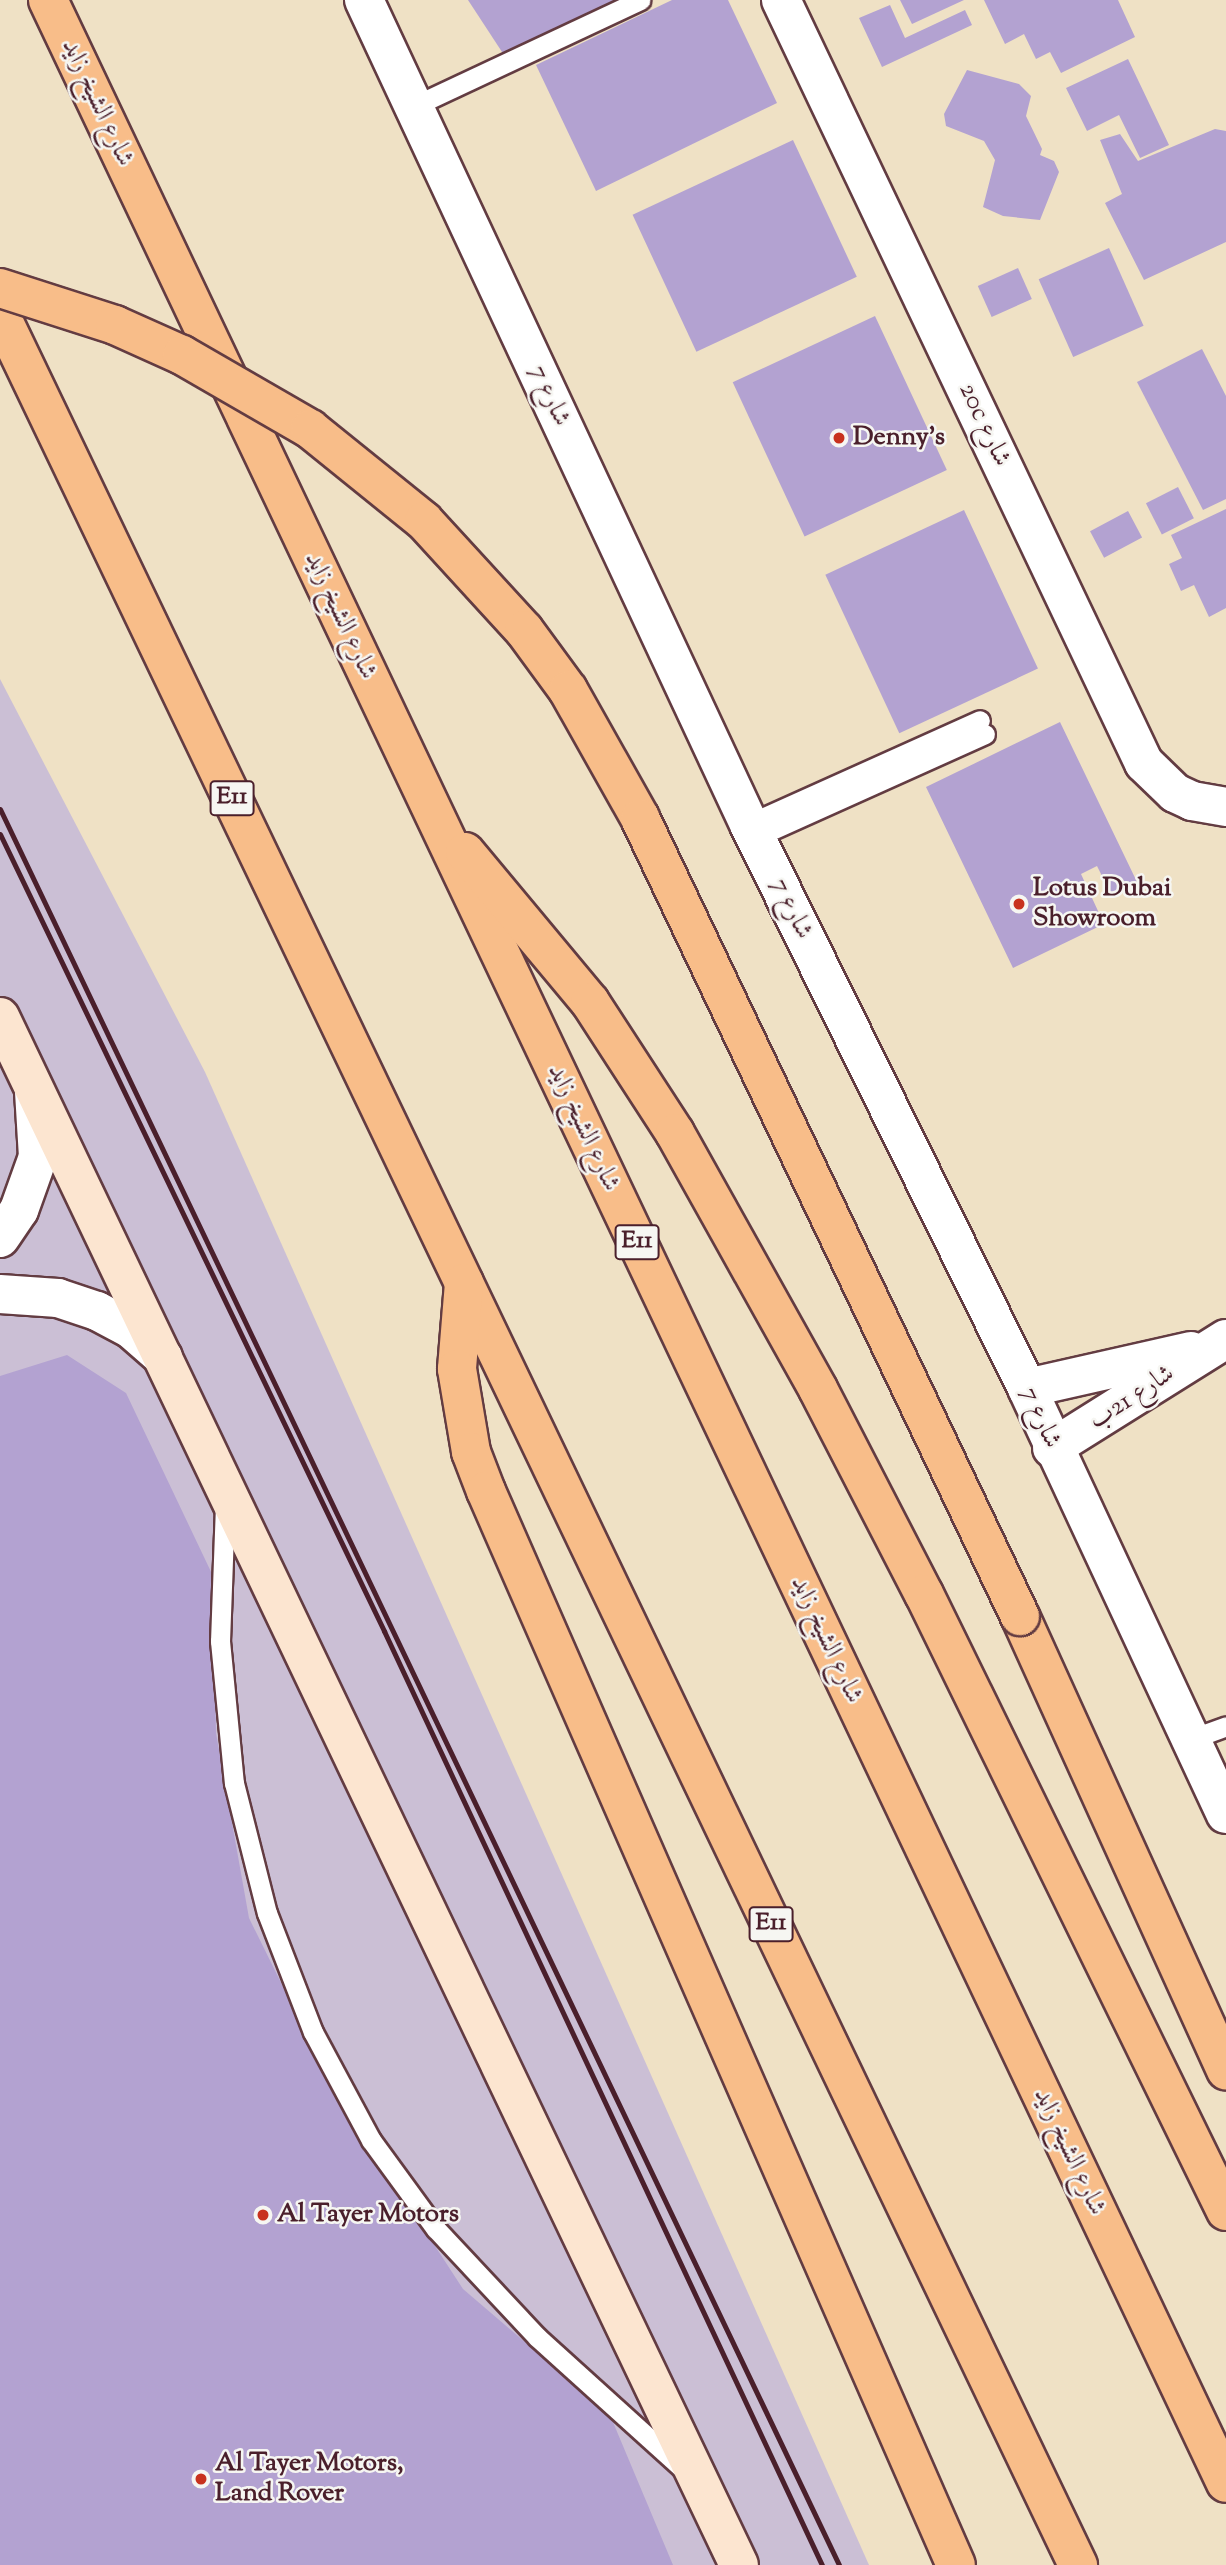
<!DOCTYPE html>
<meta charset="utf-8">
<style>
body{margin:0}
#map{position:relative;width:1226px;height:2565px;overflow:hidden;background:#efe1c5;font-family:"Sorts Mill Goudy",Amiri,serif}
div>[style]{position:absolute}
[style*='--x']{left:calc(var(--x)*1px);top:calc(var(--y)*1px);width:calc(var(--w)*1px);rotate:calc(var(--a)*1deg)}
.industrial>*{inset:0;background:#cbbfd5}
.building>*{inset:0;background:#b3a2d1;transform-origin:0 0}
.roads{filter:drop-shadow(2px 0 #633c42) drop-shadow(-2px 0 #633c42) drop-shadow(0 2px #633c42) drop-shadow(0 -2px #633c42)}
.lane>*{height:19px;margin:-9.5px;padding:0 9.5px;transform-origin:9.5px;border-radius:9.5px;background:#fff}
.street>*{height:38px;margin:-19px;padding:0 19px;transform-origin:19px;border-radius:19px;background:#fff}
.secondary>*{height:38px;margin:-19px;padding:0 19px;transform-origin:19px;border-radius:19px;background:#fce5d0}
.highway>*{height:38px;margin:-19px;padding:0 19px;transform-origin:19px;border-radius:19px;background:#f8bd89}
.rail>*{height:5px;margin:-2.5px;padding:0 2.5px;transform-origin:2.5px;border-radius:2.5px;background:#4a1f2b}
.bridges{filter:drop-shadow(2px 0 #633c42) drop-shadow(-2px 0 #633c42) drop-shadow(0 2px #633c42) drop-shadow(0 -2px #633c42)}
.highway-bridge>*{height:38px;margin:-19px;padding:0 19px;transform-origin:19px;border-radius:19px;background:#f8bd89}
.dots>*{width:19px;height:19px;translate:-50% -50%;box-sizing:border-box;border:4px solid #f6f6f2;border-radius:50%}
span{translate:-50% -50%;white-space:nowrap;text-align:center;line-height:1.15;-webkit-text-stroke:5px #f6f6f2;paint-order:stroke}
.shield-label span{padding:2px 5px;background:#f6f6f2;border:2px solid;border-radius:5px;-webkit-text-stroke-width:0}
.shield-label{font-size:24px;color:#4a1f2b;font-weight:700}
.street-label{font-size:26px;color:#4a1f2b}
.poi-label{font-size:26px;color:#4a1f2b;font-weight:700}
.left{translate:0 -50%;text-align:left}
</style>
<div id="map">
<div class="industrial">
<div style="clip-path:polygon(0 679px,205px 1072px,869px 2565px,0 2565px)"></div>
</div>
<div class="building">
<div style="clip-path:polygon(468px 0,624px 0,504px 55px)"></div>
<div style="clip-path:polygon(672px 0,728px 0,777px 103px,596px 191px,536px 65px)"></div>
<div style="clip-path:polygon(900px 0,964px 0,912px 24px)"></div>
<div style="clip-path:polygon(984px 0,1118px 0,1135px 37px,1061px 73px,1050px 52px,1036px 59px,1024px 34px,1005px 44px)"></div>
<div style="clip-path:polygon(890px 5px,905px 38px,965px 10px,972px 25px,882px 67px,859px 18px)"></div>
<div style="clip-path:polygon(1128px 59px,1169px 145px,1140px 158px,1119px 115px,1087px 131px,1066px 88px)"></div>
<div style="clip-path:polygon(967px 70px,1019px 84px,1031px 96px,1026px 116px,1042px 149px,1040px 155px,1054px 161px,1059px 172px,1040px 220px,1003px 216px,983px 207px,995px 160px,984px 141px,946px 126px,944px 114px)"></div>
<div style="clip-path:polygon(1215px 129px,1226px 131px,1226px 242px,1144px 280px,1105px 203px,1122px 194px,1100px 140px,1120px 134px,1138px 161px)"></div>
<div style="left:793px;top:140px;width:151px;height:177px;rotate:65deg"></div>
<div style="left:1109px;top:248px;width:85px;height:77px;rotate:66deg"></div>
<div style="left:1018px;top:268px;width:34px;height:44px;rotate:66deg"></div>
<div style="left:875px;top:316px;width:170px;height:157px;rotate:65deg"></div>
<div style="clip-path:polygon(1202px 349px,1226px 396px,1226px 499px,1203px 510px,1137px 382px)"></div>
<div style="left:1178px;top:487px;width:35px;height:36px;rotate:63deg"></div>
<div style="clip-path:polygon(1226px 509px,1226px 608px,1209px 617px,1194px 585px,1181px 591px,1169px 564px,1182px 558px,1171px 535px)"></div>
<div style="left:964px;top:510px;width:175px;height:153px;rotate:65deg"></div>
<div style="left:1128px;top:511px;width:30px;height:43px;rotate:62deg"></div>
<div style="clip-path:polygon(1060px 722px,1138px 884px,1112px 896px,1097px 866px,1081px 874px,1104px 924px,1013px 968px,926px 787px)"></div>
<div style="clip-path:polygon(67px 1355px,126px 1393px,213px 1576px,216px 1733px,249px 1918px,336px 2094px,463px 2289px,610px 2415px,673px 2565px,0 2565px,0 1376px)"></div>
</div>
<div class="roads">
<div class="lane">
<div style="--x:414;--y:106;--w:250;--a:-25.1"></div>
<div style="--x:749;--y:824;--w:253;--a:-24.2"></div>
<div style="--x:756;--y:837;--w:251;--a:-24.2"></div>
<div style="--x:225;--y:1505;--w:136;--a:92.1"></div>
<div style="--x:220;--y:1641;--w:143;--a:84.4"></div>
<div style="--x:234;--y:1783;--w:134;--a:75.8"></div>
<div style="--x:267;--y:1913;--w:128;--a:68.9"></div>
<div style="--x:313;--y:2032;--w:123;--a:61.8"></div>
<div style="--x:371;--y:2140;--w:110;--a:53.9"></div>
<div style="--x:436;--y:2229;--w:148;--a:46.9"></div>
<div style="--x:537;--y:2337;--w:197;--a:42.1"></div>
<div style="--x:1191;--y:1739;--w:37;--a:-20"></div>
</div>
<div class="street">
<div style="--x:364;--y:0;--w:910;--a:64.96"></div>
<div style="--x:749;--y:824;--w:629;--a:63.76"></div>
<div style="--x:1027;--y:1388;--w:470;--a:65"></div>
<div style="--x:781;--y:0;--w:845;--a:64.56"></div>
<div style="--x:1144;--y:763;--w:43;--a:44.1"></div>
<div style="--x:1175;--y:793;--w:19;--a:25"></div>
<div style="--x:1192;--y:801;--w:35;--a:10"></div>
<div style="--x:0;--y:1238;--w:34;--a:-56"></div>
<div style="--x:19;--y:1210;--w:56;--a:-70.3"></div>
<div style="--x:38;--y:1157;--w:65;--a:-93.5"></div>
<div style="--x:0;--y:1294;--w:58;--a:3.9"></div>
<div style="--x:58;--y:1298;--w:41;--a:18.4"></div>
<div style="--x:97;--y:1311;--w:40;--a:28"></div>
<div style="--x:132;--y:1330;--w:41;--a:41.1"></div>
<div style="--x:1027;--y:1388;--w:168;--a:-12.7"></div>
<div style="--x:1052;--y:1448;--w:205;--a:-32.1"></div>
</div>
<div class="secondary">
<div style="--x:0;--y:1017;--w:1715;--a:64.48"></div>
</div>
<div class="highway">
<div style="--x:48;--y:0;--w:2748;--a:64.62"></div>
<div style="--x:0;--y:314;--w:2496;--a:64.41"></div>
<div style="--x:465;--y:852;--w:195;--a:50.2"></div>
<div style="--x:590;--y:1002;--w:156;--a:57"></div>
<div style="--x:675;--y:1133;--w:293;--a:60.8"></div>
<div style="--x:818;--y:1389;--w:231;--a:62.7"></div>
<div style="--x:924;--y:1594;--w:687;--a:63.92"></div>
<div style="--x:464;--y:1283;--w:86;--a:94.7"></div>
<div style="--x:457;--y:1369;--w:84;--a:80.4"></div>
<div style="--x:471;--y:1452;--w:42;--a:69"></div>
<div style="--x:486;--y:1491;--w:1172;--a:66.37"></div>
<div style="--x:1020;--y:1616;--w:499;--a:65.6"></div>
</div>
</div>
<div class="rail">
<div style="--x:0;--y:809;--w:1946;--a:64.46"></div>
<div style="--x:0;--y:834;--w:885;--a:64.27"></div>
<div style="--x:384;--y:1631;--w:1032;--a:64.88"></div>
</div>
<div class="bridges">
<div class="highway-bridge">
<div style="--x:0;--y:288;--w:121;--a:17.8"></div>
<div style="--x:115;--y:325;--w:73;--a:24.1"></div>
<div style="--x:182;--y:355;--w:148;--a:30"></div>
<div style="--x:310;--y:429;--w:146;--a:38.9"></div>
<div style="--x:424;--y:521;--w:148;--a:47.5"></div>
<div style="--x:524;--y:630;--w:74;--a:53.7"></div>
<div style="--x:568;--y:690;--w:147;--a:60.6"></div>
<div style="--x:640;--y:818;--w:884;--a:64.54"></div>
</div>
</div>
<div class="dots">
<div style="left:839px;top:438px;background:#c8321e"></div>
<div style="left:1019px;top:904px;background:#c8321e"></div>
<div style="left:263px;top:2215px;background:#c8321e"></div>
<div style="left:201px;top:2479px;background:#c8321e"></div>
</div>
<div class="shield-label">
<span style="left:232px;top:798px">E11</span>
<span style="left:637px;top:1242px">E11</span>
<span style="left:771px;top:1924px">E11</span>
</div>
<div class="street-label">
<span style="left:97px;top:103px;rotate:65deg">شارع الشيخ زايد</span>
<span style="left:549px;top:396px;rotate:65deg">شارع 7</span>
<span style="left:984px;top:425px;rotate:65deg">20c شارع</span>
<span style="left:340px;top:616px;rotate:65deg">شارع الشيخ زايد</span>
<span style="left:791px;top:909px;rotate:64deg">شارع 7</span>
<span style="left:583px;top:1128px;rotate:65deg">شارع الشيخ زايد</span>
<span style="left:1132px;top:1398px;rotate:-33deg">شارع 21ب</span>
<span style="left:1040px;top:1418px;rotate:66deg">شارع 7</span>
<span style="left:826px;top:1640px;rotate:65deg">شارع الشيخ زايد</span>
<span style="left:1069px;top:2152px;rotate:65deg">شارع الشيخ زايد</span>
</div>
<div class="poi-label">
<span class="left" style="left:853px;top:438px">Denny's</span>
<span class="left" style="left:1033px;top:904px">Lotus Dubai<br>Showroom</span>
<span class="left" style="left:277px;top:2215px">Al Tayer Motors</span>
<span class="left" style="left:215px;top:2479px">Al Tayer Motors,<br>Land Rover</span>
</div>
</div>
